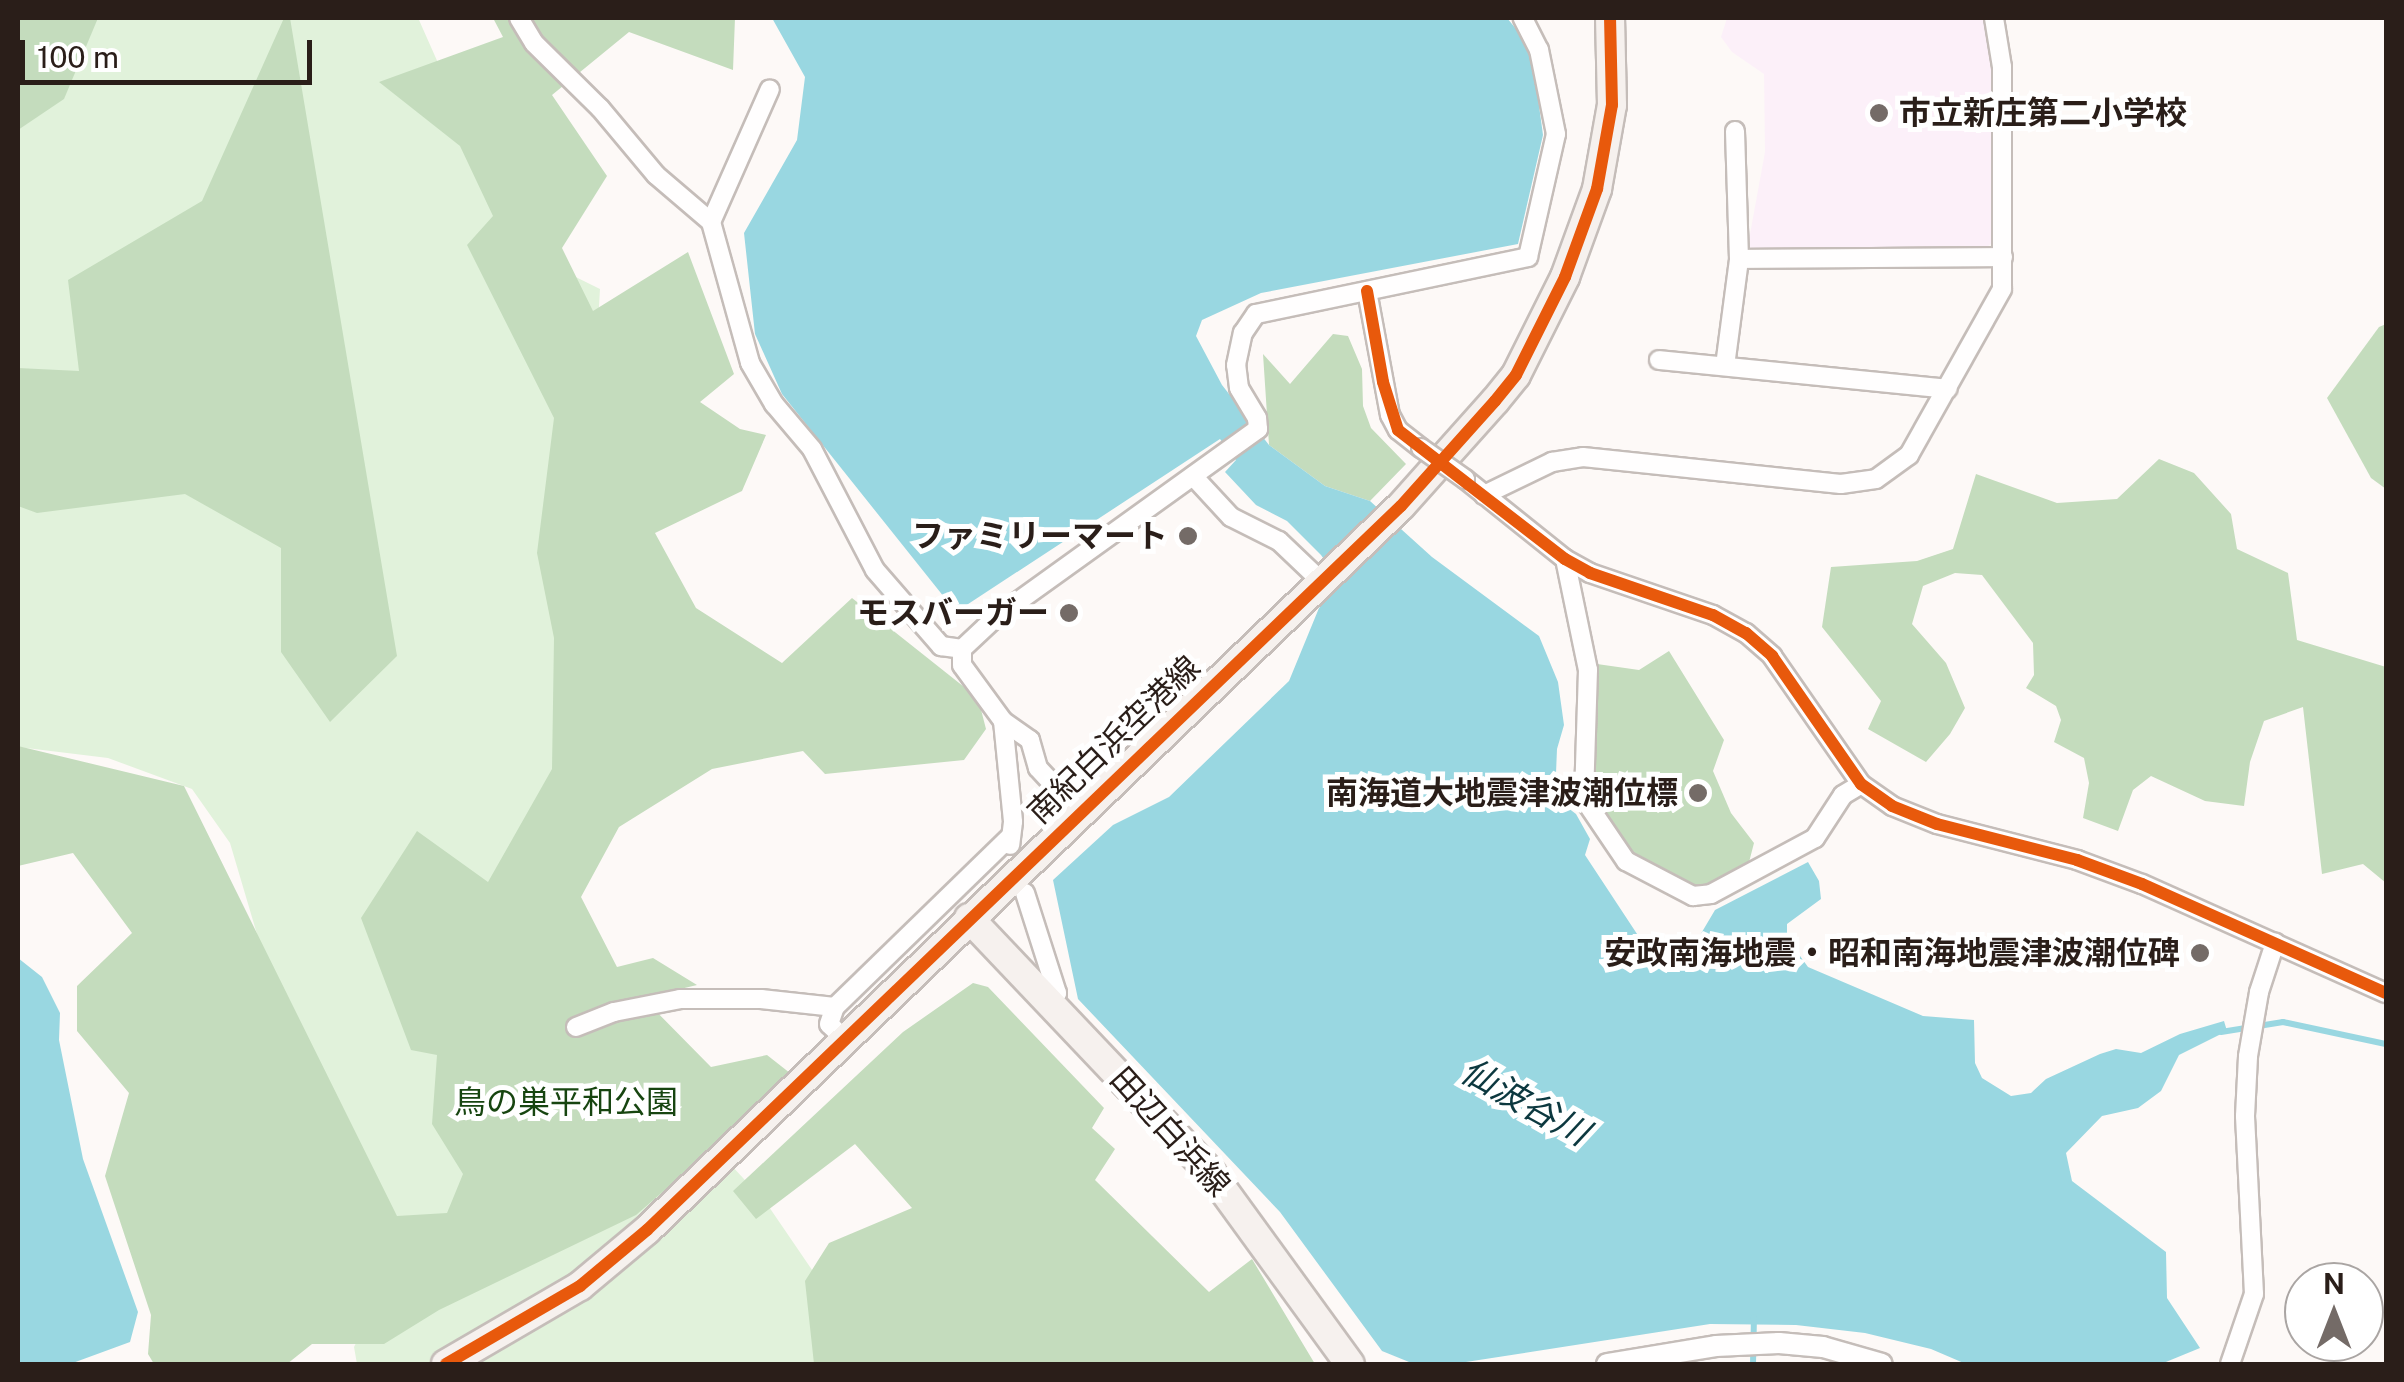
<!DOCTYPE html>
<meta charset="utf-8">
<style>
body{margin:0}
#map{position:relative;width:2404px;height:1382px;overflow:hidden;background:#fdf9f7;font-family:"Public Sans","Noto Sans JP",sans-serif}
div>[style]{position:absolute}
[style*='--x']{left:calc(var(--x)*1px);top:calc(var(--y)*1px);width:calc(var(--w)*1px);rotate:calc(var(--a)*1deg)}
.education>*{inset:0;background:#fcf0f9}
.green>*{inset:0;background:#e1f2db}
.forest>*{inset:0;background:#c4dcbd}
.water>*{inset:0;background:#99d7e1}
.stream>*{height:6px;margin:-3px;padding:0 3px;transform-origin:3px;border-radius:3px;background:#99d7e1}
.roads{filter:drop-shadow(2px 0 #c5bdb9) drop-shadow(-2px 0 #c5bdb9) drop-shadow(0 2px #c5bdb9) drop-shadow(0 -2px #c5bdb9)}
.minor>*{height:18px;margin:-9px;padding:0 9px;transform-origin:9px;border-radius:9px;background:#fffefe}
.tertiary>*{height:20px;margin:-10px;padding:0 10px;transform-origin:10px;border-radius:10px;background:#fffefe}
.primary>*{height:28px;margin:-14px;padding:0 14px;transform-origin:14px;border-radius:14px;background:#f6f1ee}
.bridges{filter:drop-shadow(2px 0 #c5bdb9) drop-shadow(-2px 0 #c5bdb9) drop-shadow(0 2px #c5bdb9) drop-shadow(0 -2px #c5bdb9)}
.minor-bridge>*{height:18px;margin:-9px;padding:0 9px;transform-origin:9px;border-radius:9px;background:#fffefe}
.cycleway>*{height:12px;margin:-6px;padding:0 6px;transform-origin:6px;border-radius:6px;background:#e8590c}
.dots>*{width:28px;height:28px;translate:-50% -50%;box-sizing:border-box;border:5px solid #fff;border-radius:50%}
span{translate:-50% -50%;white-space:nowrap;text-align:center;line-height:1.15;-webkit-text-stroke:10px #fff;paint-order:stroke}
.poi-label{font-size:32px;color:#2a1e19;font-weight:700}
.left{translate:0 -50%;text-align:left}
.right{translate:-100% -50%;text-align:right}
.street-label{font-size:32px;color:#2a1e19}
.park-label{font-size:32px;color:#174510}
.water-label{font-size:35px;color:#0c383f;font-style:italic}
.frame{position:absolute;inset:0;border:20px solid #2a1e19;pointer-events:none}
.north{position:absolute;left:2284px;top:1262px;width:100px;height:100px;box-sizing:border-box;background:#fff;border:2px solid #aaa5a3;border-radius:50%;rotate:0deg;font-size:28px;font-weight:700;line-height:40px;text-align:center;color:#2a1e19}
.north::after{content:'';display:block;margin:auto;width:35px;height:45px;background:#746b67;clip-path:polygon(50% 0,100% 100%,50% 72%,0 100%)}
.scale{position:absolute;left:20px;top:40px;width:292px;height:45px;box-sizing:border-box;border:5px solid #2a1e19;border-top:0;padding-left:12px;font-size:30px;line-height:35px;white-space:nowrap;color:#2a1e19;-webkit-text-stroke:8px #fff;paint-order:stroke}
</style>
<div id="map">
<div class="education">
<div style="clip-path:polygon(1727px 18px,1984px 18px,1992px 65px,1994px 241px,1986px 248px,1755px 251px,1748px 245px,1765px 152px,1764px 74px,1732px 52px,1721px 37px)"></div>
</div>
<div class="green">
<div style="clip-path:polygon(88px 18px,421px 18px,419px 20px,521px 250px,600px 289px,586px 533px,593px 679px,493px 907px,767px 1204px,823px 1286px,826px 1364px,357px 1364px,354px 1347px,370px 1315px,230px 843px,192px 789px,108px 758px,18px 747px,18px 109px)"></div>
</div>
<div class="forest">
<div style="clip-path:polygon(18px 18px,98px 18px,64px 99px,18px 130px)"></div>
<div style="clip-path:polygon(284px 18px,290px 18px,397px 656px,330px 722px,281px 652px,281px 548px,185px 494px,37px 513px,18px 506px,18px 368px,79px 371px,68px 280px,202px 201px)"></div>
<div style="clip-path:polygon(493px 18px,735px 18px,733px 70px,629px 32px,552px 95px,607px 176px,562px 248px,593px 311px,688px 252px,734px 374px,700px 402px,740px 429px,766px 435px,742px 491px,655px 533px,696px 608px,782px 663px,852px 598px,978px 698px,986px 729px,964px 760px,825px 774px,803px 751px,712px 769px,619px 827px,581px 897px,617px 967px,653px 958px,697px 985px,643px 998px,711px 1067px,767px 1055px,795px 1077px,636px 1215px,439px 1310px,384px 1344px,312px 1344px,287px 1364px,154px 1364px,148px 1354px,151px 1315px,105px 1176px,129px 1093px,77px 1031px,77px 986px,132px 933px,73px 853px,18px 866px,18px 746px,184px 786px,397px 1216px,447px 1213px,463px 1174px,432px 1124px,437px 1055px,411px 1050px,361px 918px,417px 831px,488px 882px,552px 769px,554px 638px,537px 553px,554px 418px,467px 245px,493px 216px,460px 146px,379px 82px,503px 37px)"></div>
<div style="clip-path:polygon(2386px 324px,2386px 489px,2371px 478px,2327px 398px,2379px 327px)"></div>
<div style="clip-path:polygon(1333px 334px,1348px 336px,1362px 369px,1363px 406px,1371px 428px,1406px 464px,1370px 501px,1325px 486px,1269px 445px,1263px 354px,1290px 384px)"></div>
<div style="clip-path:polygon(2159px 459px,2194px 473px,2231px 514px,2237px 549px,2288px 573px,2297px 640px,2386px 667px,2386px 883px,2363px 864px,2322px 874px,2303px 707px,2264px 721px,2250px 762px,2244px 806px,2205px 801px,2151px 776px,2133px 790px,2118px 831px,2083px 818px,2089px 783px,2084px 758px,2054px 742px,2061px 720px,2056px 706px,2026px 688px,2034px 675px,2033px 643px,1982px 575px,1955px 573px,1923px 586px,1912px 624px,1946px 663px,1965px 708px,1950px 734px,1926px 762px,1868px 729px,1881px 701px,1822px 627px,1831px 567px,1917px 561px,1953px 549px,1976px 474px,2057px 503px,2117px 499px)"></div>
<div style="clip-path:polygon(1669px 651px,1724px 740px,1713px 771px,1731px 813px,1754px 843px,1747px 870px,1708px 885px,1687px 885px,1635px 857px,1592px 800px,1597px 664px,1639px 670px)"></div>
<div style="clip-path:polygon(973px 983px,988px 987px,1104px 1108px,1092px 1128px,1115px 1149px,1095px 1180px,1209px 1292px,1252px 1259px,1315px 1364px,814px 1364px,805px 1281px,829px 1243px,912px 1208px,855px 1144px,756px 1219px,733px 1191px,903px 1032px)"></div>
</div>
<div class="water">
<div style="clip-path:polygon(772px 18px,1507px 18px,1531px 47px,1543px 135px,1518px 244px,1261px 293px,1202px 320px,1196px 336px,1222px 385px,1269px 445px,1325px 486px,1370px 501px,1432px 557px,1539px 636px,1558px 682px,1564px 725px,1557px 749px,1555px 798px,1576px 814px,1590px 839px,1585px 855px,1641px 940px,1673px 954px,1699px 937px,1715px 910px,1808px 862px,1819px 881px,1821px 899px,1787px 924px,1787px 938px,1808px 967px,1923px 1016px,1974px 1020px,1975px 1063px,1982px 1078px,2011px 1096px,2031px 1093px,2046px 1079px,2100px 1054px,2116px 1049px,2141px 1053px,2180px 1034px,2224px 1021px,2227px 1031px,2179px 1055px,2161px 1091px,2138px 1108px,2102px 1116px,2066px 1153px,2072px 1181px,2166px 1252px,2167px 1298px,2200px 1348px,2161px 1364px,1966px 1364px,1931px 1349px,1865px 1333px,1796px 1325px,1710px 1324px,1453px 1364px,1414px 1364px,1382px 1351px,1280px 1212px,1078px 999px,1053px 880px,1113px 825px,1169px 797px,1289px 681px,1319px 608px,1342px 585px,1321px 555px,1287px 521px,1256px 505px,1225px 472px,1236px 460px,1220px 439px,956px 612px,782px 394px,755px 334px,744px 233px,797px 140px,805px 77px)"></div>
<div style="clip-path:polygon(18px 958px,42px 977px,60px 1013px,59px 1040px,83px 1159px,138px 1312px,130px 1342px,70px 1364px,18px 1364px)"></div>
</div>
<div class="stream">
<div style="--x:2221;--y:1032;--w:63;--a:-9.2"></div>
<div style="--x:2283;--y:1022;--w:105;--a:12.1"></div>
<div style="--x:1753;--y:1364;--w:47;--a:-88.8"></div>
</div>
<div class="roads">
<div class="minor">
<div style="--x:519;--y:18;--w:29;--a:59"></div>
<div style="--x:534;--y:43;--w:93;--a:44.6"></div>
<div style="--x:600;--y:108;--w:87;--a:50.1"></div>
<div style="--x:656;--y:175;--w:72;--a:40.5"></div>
<div style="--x:711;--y:222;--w:146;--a:74.5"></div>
<div style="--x:750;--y:363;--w:48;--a:59.7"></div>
<div style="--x:774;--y:404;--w:59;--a:49.8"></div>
<div style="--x:812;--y:449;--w:136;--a:62.5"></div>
<div style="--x:875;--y:570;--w:101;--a:49"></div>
<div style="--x:941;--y:646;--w:21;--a:8"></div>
<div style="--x:711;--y:222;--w:145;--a:-66.1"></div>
<div style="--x:1739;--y:259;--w:264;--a:-0.4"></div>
<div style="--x:1367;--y:291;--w:126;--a:79.5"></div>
<div style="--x:1390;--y:415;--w:17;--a:62"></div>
<div style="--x:1398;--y:430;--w:29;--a:38"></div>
<div style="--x:1659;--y:360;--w:290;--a:5.7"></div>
<div style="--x:1725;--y:366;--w:108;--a:-82.5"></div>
<div style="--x:1739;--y:259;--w:128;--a:-91.8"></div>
<div style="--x:1193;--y:476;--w:56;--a:47.2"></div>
<div style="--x:1231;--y:517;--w:54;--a:26.6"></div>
<div style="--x:1279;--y:541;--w:58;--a:43.6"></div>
<div style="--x:1465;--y:479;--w:128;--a:38.7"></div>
<div style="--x:1565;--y:559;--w:29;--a:29"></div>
<div style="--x:1590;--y:573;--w:130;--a:18.9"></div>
<div style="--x:1713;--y:615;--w:38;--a:29"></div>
<div style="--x:1746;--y:633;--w:35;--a:41"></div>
<div style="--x:1772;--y:656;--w:156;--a:55.2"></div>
<div style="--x:1861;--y:784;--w:38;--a:35"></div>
<div style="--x:1892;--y:806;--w:48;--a:21.8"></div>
<div style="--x:1937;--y:824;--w:145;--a:14.4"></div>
<div style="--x:2077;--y:860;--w:69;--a:20.3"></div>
<div style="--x:2142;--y:884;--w:267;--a:24.1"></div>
<div style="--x:1484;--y:495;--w:76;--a:-25.9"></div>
<div style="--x:1552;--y:462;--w:31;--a:-9"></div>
<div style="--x:1583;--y:457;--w:259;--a:6"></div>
<div style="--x:1841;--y:484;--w:35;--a:-8"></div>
<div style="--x:1876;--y:479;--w:41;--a:-36"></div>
<div style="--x:1909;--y:455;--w:190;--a:-60.7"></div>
<div style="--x:2002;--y:289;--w:222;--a:-90"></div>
<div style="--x:2002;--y:67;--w:50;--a:-99.3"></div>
<div style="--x:1565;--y:559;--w:113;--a:78.3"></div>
<div style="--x:1588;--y:670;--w:129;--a:91.8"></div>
<div style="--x:1584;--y:799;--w:75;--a:55.9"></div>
<div style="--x:1626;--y:861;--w:76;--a:27.6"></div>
<div style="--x:1693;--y:896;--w:18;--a:-6"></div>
<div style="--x:1711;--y:894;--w:118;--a:-28.3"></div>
<div style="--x:1815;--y:838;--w:51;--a:-56.9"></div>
<div style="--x:1843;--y:795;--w:21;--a:-31"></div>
<div style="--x:1003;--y:721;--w:101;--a:84.3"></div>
<div style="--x:1013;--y:822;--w:23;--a:97"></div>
<div style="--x:1078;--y:811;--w:59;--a:-132.9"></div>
<div style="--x:1038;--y:768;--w:29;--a:-106"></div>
<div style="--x:1030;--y:740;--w:33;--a:-145"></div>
<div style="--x:1003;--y:721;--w:69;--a:-126.2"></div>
<div style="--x:962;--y:665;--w:16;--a:-90"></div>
<div style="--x:962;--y:649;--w:45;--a:-43.2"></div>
<div style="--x:995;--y:618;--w:324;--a:-35.7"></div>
<div style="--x:1258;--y:429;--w:11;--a:-95"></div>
<div style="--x:1257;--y:418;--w:35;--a:-121"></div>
<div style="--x:1239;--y:388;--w:23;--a:-97"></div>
<div style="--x:1236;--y:365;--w:33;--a:-78"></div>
<div style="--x:1243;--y:333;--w:23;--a:-56"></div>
<div style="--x:1256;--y:314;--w:278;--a:-11.8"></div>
<div style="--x:1528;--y:257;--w:126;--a:-77.2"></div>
<div style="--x:1556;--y:134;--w:86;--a:-101.4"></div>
<div style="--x:1539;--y:50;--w:36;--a:-117"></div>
<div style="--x:1025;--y:893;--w:105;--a:72.3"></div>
<div style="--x:1057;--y:993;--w:11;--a:128"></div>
<div style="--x:576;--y:1027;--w:41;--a:-21.5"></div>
<div style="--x:614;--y:1012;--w:67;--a:-11.1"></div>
<div style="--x:680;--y:999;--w:81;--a:0"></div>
<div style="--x:761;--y:999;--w:74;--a:6.2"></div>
<div style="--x:846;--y:1040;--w:23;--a:-137"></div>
<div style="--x:829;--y:1024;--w:18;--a:-71"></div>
<div style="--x:835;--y:1007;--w:244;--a:-44.2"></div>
<div style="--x:2230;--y:1364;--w:74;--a:-71.1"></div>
<div style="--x:2254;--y:1294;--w:178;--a:-92.9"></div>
<div style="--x:2245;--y:1116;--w:60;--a:-87.1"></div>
<div style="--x:2248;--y:1056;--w:65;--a:-80.2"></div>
<div style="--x:2259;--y:992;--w:52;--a:-71.9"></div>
</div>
<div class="tertiary">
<div style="--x:1607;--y:1364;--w:110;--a:-9.4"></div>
<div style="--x:1716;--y:1346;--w:63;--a:-2.7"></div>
<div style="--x:1779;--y:1343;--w:44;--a:5.2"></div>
<div style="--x:1823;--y:1347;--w:61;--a:16.1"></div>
</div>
<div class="primary">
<div style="--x:969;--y:918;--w:352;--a:46.5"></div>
<div style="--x:1211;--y:1173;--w:236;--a:54"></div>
<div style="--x:446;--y:1364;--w:155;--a:-30.2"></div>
<div style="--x:580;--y:1286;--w:87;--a:-39.9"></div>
<div style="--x:647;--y:1230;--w:1045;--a:-43.84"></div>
<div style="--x:1401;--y:506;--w:141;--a:-48.2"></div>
<div style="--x:1495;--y:401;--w:33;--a:-51"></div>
<div style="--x:1516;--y:375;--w:110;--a:-63.4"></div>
<div style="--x:1565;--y:277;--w:94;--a:-70"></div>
<div style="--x:1597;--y:189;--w:85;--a:-79.9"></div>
<div style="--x:1612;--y:105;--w:87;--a:-91.3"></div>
</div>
</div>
<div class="bridges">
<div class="minor-bridge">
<div style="--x:1421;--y:448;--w:54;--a:35.2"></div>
</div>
</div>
<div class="cycleway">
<div style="--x:1367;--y:291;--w:92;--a:80"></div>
<div style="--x:1383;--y:382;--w:50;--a:72.6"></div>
<div style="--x:1398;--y:430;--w:211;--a:37.7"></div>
<div style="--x:1565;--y:559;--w:29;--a:29"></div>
<div style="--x:1590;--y:573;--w:130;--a:18.9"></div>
<div style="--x:1713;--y:615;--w:38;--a:29"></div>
<div style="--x:1746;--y:633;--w:35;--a:41"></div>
<div style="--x:1772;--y:656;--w:156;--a:55.2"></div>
<div style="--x:1861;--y:784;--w:38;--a:35"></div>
<div style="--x:1892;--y:806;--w:48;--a:21.8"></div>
<div style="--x:1937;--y:824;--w:145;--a:14.4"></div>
<div style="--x:2077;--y:860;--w:69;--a:20.3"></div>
<div style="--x:2142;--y:884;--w:267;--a:24.1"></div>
<div style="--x:446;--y:1364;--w:155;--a:-30.2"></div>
<div style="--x:580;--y:1286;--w:87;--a:-39.9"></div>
<div style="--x:647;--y:1230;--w:1045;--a:-43.84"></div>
<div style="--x:1401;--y:506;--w:141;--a:-48.2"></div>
<div style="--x:1495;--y:401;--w:33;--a:-51"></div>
<div style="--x:1516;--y:375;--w:110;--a:-63.4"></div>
<div style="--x:1565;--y:277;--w:94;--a:-70"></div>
<div style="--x:1597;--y:189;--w:85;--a:-79.9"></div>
<div style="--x:1612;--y:105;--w:87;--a:-91.3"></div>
</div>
<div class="dots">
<div style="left:1879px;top:113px;background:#746b67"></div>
<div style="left:1188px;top:536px;background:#746b67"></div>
<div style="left:1069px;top:613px;background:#746b67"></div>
<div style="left:1698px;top:793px;background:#746b67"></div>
<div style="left:2200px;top:953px;background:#746b67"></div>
</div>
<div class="poi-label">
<span class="left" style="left:1899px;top:113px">市立新庄第二小学校</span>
<span class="right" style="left:1168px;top:536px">ファミリーマート</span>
<span class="right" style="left:1049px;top:613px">モスバーガー</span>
<span class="right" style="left:1678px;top:793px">南海道大地震津波潮位標</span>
<span class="right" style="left:2180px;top:953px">安政南海地震・昭和南海地震津波潮位碑</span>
</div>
<div class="street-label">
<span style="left:1114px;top:740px;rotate:-44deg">南紀白浜空港線</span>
<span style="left:1170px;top:1132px;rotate:48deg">田辺白浜線</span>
</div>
<div class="park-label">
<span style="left:566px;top:1102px">鳥の巣平和公園</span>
</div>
<div class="water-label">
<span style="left:1525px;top:1102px;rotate:29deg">仙波谷川</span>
</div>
<div class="frame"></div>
<div class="north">N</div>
<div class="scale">100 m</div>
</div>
